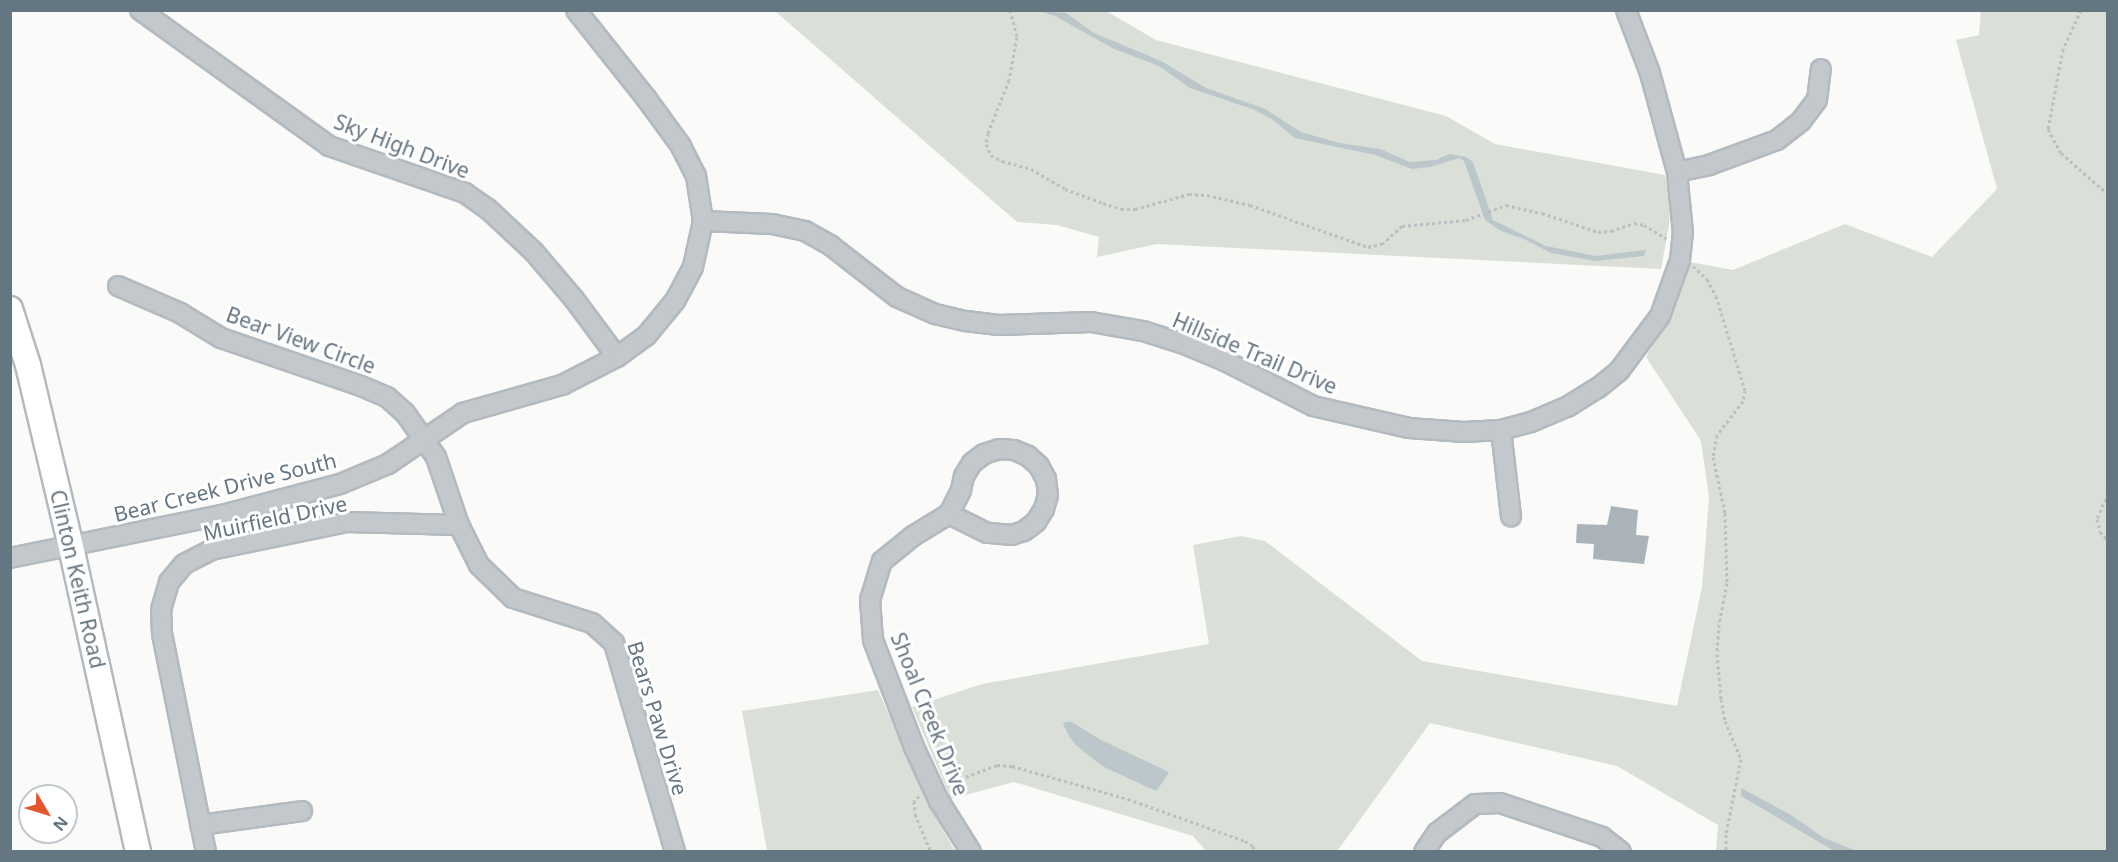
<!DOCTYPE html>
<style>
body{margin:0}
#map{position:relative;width:2118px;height:862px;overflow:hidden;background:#fafaf8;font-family:"Noto Sans",sans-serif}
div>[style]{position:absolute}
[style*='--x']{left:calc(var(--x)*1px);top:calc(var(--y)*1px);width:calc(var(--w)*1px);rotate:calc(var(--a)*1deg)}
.green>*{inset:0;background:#dadfd7}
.water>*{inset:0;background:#bbc7cb}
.building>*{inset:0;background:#aab3b9}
.path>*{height:3px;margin-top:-1.5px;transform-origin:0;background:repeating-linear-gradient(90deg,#bbbfc2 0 3px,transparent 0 6px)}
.roads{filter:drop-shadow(2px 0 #b3babf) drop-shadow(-2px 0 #b3babf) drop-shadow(0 2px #b3babf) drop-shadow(0 -2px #b3babf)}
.minor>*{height:18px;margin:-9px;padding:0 9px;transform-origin:9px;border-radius:9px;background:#c3c8cc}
.secondary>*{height:24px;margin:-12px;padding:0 12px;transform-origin:12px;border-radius:12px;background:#fff}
span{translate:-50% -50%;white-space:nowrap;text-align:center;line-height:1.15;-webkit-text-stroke:6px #fff;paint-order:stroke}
.street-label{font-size:21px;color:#657683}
.frame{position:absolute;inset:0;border:12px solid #657683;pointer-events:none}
.north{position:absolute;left:18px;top:784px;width:60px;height:60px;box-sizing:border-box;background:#fff;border:2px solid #c1c8cd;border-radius:50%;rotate:128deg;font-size:16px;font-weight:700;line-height:24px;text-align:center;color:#657683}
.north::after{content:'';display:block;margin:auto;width:21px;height:27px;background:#e4572e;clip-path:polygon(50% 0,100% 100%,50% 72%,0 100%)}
</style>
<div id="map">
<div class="green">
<div style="clip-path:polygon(775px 11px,1106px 11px,1156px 40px,1446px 116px,1495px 144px,1665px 175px,1670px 200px,1669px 225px,1661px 269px,1157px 244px,1097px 257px,1099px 237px,1057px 225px,1017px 222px)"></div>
<div style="clip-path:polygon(1981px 11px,2107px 11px,2107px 851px,1716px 851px,1718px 825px,1617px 766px,1430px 723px,1338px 850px,1339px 851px,1206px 851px,1193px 836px,1014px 782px,951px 799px,912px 707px,982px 684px,1209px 644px,1193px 545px,1241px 536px,1265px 541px,1422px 661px,1677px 706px,1702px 587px,1709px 498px,1701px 441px,1646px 357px,1674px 311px,1690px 262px,1733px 270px,1845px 224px,1932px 257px,1997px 189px,1956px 40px,1979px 35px)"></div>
<div style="clip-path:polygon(878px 690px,927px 803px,955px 851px,767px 851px,742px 711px)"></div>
</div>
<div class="water">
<div style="clip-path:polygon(1039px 11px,1066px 13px,1094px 33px,1161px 61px,1206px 88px,1265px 109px,1301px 132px,1339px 143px,1380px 149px,1410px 162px,1436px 160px,1449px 154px,1466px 157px,1473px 162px,1493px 220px,1546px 246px,1596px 256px,1646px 250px,1644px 256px,1595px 261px,1551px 253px,1524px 239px,1501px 231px,1485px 220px,1464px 161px,1459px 158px,1430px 167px,1412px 169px,1375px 155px,1295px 138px,1273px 120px,1255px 110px,1190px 88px,1159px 66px,1114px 49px,1055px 16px)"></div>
<div style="clip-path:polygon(1065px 722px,1072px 722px,1099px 739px,1169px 772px,1165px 779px,1156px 791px,1102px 766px,1077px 746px,1069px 736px,1063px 724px)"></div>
<div style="clip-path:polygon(1741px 788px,1791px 815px,1824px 838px,1857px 851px,1835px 851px,1829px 848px,1741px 796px)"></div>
</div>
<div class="building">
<div style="clip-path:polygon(1611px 506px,1638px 510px,1636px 535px,1649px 536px,1644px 564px,1593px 559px,1594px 544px,1576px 543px,1577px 524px,1607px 525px)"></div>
</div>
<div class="path">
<div style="--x:1010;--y:10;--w:28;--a:75"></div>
<div style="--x:1017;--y:37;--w:44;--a:100.5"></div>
<div style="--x:1009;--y:80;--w:57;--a:111.6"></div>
<div style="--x:988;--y:133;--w:11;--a:100"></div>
<div style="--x:986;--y:144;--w:12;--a:66"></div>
<div style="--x:991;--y:155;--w:13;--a:29"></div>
<div style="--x:1002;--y:161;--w:30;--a:15"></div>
<div style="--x:1031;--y:169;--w:39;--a:30"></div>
<div style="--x:1065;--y:189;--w:40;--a:20.2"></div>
<div style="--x:1103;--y:203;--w:19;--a:18"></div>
<div style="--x:1121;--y:209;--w:14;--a:0"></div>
<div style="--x:1135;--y:209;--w:56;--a:-15.5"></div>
<div style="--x:1189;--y:194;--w:18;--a:3"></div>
<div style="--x:1207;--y:195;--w:44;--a:13.1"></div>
<div style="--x:1250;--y:205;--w:125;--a:19.6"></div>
<div style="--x:1368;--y:247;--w:14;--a:-12"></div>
<div style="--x:1382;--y:244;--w:27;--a:-42"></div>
<div style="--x:1402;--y:226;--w:64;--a:-5.4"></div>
<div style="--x:1466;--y:220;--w:43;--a:-20.6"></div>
<div style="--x:1506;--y:205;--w:37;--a:13"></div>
<div style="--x:1542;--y:213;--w:59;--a:18.7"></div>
<div style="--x:1598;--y:232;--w:13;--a:-4"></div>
<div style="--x:1611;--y:231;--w:24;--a:-19"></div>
<div style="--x:1634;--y:223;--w:10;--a:11"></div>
<div style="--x:1644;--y:225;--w:26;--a:31"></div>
<div style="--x:2081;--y:10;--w:43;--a:114.8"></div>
<div style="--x:2063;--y:49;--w:81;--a:100.6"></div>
<div style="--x:2048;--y:129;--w:27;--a:62"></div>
<div style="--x:2061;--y:153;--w:62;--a:41.1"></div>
<div style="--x:1693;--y:266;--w:19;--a:43"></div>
<div style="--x:1707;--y:279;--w:19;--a:62"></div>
<div style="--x:1716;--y:296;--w:98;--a:72.9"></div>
<div style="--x:1745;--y:390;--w:11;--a:100"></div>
<div style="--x:1743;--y:401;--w:43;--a:127.4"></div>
<div style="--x:1717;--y:435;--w:22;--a:100"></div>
<div style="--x:1713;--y:457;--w:57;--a:77.9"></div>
<div style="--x:1725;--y:513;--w:70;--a:88.4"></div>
<div style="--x:1727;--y:583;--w:42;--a:101"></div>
<div style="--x:1719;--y:624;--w:30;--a:94"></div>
<div style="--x:1717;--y:654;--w:45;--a:84.9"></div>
<div style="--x:1721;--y:699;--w:22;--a:80"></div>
<div style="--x:1725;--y:721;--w:41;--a:67.2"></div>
<div style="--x:1741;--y:759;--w:76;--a:101.3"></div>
<div style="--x:1726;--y:834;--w:18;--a:90"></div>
<div style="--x:2108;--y:493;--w:28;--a:113"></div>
<div style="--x:2097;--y:519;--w:13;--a:77"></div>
<div style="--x:2100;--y:532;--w:11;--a:45"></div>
<div style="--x:949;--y:783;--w:51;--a:-20.6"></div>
<div style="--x:997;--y:765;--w:15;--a:4"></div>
<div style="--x:1012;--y:766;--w:121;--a:15.9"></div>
<div style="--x:1128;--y:799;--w:124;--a:19.7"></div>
<div style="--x:1245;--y:841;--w:9;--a:32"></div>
<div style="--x:1253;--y:846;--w:6;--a:72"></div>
<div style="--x:919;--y:796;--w:7;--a:135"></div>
<div style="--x:914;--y:801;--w:13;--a:86"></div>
<div style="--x:915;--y:814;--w:41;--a:67.2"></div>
</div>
<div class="roads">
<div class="minor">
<div style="--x:140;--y:10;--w:233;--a:35.7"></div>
<div style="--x:329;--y:146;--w:144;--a:19.1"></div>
<div style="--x:465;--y:193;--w:28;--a:35"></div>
<div style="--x:488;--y:209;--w:63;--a:43.1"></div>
<div style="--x:534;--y:252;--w:62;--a:49.6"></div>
<div style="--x:574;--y:299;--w:72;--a:53.4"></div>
<div style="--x:1677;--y:172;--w:33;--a:-12"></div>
<div style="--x:1709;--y:165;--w:72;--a:-20.2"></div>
<div style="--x:1777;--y:140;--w:31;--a:-38"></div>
<div style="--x:1801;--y:121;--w:26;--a:-53"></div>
<div style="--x:1817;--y:100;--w:31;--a:-83"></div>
<div style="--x:703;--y:221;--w:69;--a:2.5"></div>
<div style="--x:772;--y:224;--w:34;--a:12"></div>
<div style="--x:805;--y:231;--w:29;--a:29"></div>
<div style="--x:830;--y:245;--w:85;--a:37.8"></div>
<div style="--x:897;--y:297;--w:42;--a:24.1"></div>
<div style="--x:935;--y:314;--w:32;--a:13"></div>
<div style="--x:966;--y:321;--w:33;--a:7"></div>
<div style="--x:999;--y:325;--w:92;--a:-1.9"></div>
<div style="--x:1091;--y:322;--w:53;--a:9.8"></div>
<div style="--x:1143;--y:331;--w:43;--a:17.6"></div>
<div style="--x:1184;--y:344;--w:44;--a:22.5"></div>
<div style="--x:1225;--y:361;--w:99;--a:27.1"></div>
<div style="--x:1313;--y:406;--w:98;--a:12.9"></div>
<div style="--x:1409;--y:428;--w:55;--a:4.2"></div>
<div style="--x:1464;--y:432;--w:37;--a:-3"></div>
<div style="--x:1501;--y:430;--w:31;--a:-15"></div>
<div style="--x:1531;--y:422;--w:39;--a:-23"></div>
<div style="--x:1567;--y:407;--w:36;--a:-32"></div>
<div style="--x:1598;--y:388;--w:27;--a:-39"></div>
<div style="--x:1619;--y:371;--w:69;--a:-53.3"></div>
<div style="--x:1660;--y:316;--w:59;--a:-70.3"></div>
<div style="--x:1680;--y:260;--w:27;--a:-84"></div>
<div style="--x:1683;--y:233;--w:61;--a:-95.6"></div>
<div style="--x:1677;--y:172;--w:103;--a:-105.3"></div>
<div style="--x:1650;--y:73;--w:67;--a:-110.9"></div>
<div style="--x:118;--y:286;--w:68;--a:23.5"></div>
<div style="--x:180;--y:313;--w:48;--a:31.4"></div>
<div style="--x:221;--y:338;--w:148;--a:18.9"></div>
<div style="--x:361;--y:386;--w:28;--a:23"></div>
<div style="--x:387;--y:397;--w:24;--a:42"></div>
<div style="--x:405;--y:413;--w:54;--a:54.8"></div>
<div style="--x:436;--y:457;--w:72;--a:71.3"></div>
<div style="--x:459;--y:525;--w:45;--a:63.4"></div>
<div style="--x:479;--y:565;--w:47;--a:44.1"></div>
<div style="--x:513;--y:598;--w:83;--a:17.6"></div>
<div style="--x:592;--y:623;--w:30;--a:42"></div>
<div style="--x:614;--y:643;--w:218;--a:73.7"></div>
<div style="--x:1501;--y:430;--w:87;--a:83.4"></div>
<div style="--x:999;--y:449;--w:15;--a:4"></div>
<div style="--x:1014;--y:450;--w:15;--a:23"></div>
<div style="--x:1028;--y:456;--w:15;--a:42"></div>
<div style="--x:1039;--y:466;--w:15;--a:62"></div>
<div style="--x:1046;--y:479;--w:16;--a:83"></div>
<div style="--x:1048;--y:495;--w:15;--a:106"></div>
<div style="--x:1044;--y:509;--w:15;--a:122"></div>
<div style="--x:1036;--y:522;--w:15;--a:143"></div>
<div style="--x:1024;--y:531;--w:13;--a:162"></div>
<div style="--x:1012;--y:535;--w:25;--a:-175"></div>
<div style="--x:987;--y:533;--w:42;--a:-153.4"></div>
<div style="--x:949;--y:514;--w:27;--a:-63"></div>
<div style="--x:961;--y:490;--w:14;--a:-78"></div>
<div style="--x:964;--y:476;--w:15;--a:-58"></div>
<div style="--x:972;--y:463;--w:15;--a:-37"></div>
<div style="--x:984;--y:454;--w:16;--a:-18"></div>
<div style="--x:949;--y:514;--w:42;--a:148.6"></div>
<div style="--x:913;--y:536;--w:40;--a:141"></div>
<div style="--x:882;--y:561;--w:41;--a:107.1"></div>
<div style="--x:870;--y:600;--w:40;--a:85.7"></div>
<div style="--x:873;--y:640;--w:115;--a:69"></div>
<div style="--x:914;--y:747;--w:60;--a:65.2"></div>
<div style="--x:939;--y:801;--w:60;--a:57.9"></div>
<div style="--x:10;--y:558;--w:216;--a:-11.5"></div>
<div style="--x:222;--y:515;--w:122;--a:-14.7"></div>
<div style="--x:340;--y:484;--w:52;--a:-22.6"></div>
<div style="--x:388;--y:464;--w:91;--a:-34.2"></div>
<div style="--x:463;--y:413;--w:103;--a:-15.8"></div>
<div style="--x:562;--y:385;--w:62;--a:-27"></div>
<div style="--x:617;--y:357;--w:36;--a:-36"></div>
<div style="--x:646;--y:336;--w:45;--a:-50.4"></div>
<div style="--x:675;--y:301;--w:38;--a:-62"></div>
<div style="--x:693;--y:267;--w:47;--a:-77.7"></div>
<div style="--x:703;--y:221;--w:46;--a:-98.8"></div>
<div style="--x:696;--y:176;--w:34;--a:-117"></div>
<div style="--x:681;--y:146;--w:59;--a:-126.1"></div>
<div style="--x:646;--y:98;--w:112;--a:-128.5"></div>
<div style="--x:200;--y:825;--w:103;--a:-7.8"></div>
<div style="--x:206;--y:852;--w:222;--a:-101.4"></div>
<div style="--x:162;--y:634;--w:24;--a:-92"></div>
<div style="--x:161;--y:610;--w:29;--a:-74"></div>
<div style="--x:169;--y:582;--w:23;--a:-50"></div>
<div style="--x:184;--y:564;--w:30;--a:-27"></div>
<div style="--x:211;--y:550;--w:139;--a:-11.6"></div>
<div style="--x:347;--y:522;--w:112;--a:1.5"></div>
<div style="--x:1424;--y:852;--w:23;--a:-56"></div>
<div style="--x:1437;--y:833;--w:48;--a:-37.3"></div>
<div style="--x:1475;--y:804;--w:25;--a:-2"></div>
<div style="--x:1500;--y:803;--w:108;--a:18.4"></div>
<div style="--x:1602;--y:837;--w:24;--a:38"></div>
</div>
<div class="secondary">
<div style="--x:10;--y:309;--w:59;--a:72.2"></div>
<div style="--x:28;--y:365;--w:187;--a:76.7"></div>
<div style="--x:71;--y:547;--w:312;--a:77.6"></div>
</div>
</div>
<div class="street-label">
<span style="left:402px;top:146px;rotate:21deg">Sky High Drive</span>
<span style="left:301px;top:340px;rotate:20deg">Bear View Circle</span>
<span style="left:1255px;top:353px;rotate:23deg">Hillside Trail Drive</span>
<span style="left:225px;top:487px;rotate:-14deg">Bear Creek Drive South</span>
<span style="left:275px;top:518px;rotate:-12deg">Muirfield Drive</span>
<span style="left:78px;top:579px;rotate:77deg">Clinton Keith Road</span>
<span style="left:930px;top:714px;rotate:68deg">Shoal Creek Drive</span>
<span style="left:658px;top:718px;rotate:73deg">Bears Paw Drive</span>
</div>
<div class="frame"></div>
<div class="north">N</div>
</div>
